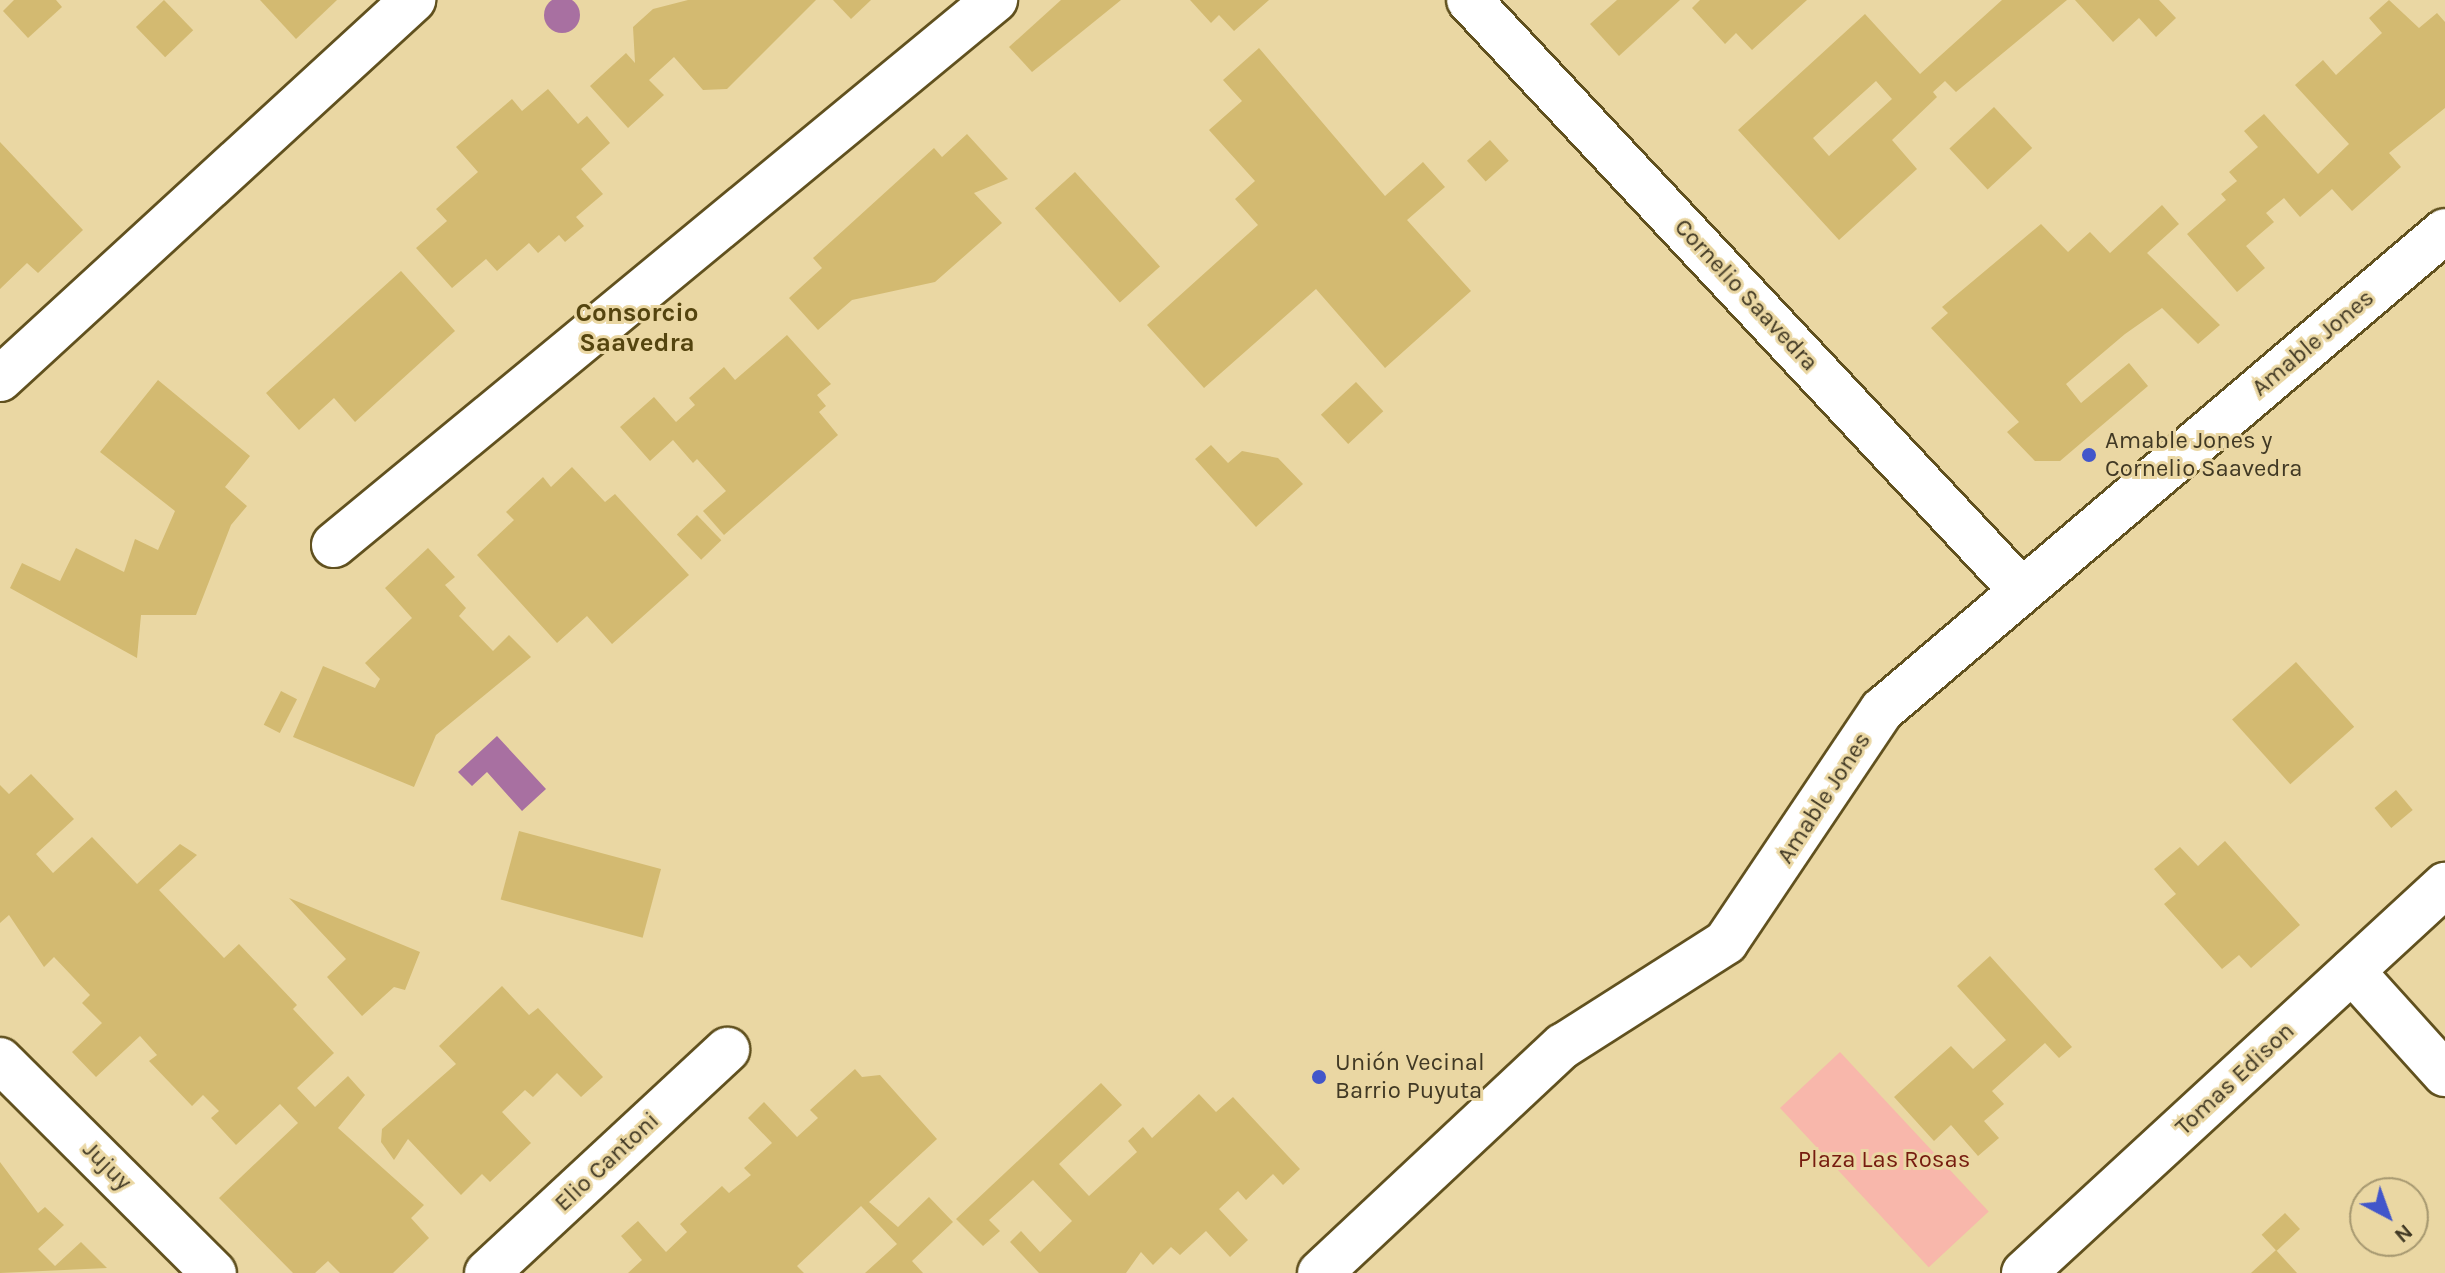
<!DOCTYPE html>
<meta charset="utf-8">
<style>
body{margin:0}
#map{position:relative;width:2445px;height:1273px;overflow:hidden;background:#ead7a3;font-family:Karla,sans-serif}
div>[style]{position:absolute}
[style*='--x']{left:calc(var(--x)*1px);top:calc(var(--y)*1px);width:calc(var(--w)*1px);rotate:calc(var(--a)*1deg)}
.green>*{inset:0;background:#f8b7ab;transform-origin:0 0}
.water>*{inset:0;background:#a870a1}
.round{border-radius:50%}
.building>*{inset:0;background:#d3ba71;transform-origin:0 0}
.roads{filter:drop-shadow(2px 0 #61511f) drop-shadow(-2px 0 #61511f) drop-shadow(0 2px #61511f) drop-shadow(0 -2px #61511f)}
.street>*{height:44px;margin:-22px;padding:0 22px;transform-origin:22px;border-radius:22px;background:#fff}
.secondary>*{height:44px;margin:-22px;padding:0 22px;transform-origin:22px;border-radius:22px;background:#fff}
.dots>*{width:22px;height:22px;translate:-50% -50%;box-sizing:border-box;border:4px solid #ead7a3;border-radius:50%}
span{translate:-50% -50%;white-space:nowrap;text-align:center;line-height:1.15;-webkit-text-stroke:6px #ead7a3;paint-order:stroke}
.street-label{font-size:24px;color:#413924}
.poi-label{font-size:24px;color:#413924}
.left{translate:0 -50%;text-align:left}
.park-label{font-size:24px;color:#761b0f}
.neighbourhood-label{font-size:26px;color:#54440f;font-weight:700}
.north{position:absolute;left:2349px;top:1177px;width:80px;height:80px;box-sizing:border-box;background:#ead7a3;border:2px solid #a69870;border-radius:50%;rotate:139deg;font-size:22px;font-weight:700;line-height:32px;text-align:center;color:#413924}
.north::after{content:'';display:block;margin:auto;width:28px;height:36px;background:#4256ca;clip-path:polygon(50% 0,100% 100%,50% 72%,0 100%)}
</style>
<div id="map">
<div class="green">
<div style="left:1840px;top:1052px;width:218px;height:82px;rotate:47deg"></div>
</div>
<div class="water">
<div class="round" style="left:544px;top:-3px;width:36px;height:36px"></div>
<div style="clip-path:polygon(497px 736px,546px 789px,522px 811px,487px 772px,472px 786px,458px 772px)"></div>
</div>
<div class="building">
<div style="clip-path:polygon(14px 0,56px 0,62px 7px,28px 38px,3px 11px)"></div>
<div style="left:164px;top:0;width:42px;height:39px;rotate:46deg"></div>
<div style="clip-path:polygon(260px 0,337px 0,296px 39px)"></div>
<div style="clip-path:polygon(688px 0,816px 0,727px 89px,703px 90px,674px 57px,649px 80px,664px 95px,628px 128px,590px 86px,626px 53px,635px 63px,633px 27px,653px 9px)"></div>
<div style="clip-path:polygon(833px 0,871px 0,851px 19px)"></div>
<div style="clip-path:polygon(1061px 0,1121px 0,1032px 72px,1009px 47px)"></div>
<div style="clip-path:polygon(1190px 0,1269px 0,1234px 31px,1219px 15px,1211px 23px)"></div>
<div style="clip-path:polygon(1617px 0,1680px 0,1619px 56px,1590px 24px)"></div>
<div style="clip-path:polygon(1700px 0,1807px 0,1752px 50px,1736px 33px,1725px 44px,1692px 8px)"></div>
<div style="clip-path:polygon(evenodd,2002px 0,2067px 0,1956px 92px,1945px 81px,1933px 92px,1937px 97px,1892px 140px,1917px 169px,1839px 240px,1738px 130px,1865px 14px,1920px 74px,2002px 0,1876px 81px,1892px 99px,1829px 156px,1813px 138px,1876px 81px)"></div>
<div style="clip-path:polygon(2075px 0,2159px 0,2176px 18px,2156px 37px,2139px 18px,2113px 42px)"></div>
<div style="clip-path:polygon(2389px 0,2419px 28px,2437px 13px,2445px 22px,2445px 108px,2389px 153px,2401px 167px,2352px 211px,2332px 189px,2300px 217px,2284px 198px,2266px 213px,2274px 222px,2246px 246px,2265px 268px,2237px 292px,2187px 234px,2226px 200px,2221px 194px,2237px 181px,2229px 172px,2258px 147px,2244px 131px,2264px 114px,2318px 174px,2349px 144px,2295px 85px,2323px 60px,2336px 75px,2382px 33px,2369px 18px)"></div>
<div style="clip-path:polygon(1259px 48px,1385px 196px,1423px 162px,1445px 187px,1407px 220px,1471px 291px,1385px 368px,1316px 289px,1204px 388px,1147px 325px,1258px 225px,1235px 199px,1255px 181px,1209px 130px,1242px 101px,1223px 80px)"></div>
<div style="clip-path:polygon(548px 89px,578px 124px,587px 116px,610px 143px,581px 169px,603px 194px,576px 217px,584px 226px,565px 242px,559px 235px,538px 253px,529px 243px,497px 271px,486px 259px,452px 288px,416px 248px,447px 221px,436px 209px,478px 172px,456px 147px,512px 99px,522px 111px)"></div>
<div style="left:1994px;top:107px;width:56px;height:61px;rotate:47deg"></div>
<div style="clip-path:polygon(967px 134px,1008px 179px,974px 193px,1002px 223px,935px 282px,852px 300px,818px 330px,789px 298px,822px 268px,813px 258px,934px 148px,942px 157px)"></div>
<div style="left:1490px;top:140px;width:28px;height:31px;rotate:48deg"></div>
<div style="clip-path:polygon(0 142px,83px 230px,38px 273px,27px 263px,0 289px)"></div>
<div style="left:1075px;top:172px;width:127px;height:54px;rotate:48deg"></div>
<div style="clip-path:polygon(2162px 205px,2179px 224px,2147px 253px,2220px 325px,2198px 344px,2162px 308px,2125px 334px,2066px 384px,2081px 403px,2129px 363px,2148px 386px,2060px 461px,2035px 461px,2007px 432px,2019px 422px,1931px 328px,1948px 313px,1942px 307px,2041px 224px,2068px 252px,2090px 232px,2110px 253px)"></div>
<div style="clip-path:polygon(401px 271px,455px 331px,355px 422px,334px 398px,299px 430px,266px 393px)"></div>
<div style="clip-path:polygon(787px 335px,831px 384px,817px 395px,826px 406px,819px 412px,838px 435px,724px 535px,703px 511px,726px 491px,697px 459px,693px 463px,673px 440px,650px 461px,620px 427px,654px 397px,676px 422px,695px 405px,689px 398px,724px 367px,735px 380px)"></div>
<div style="clip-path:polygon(158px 380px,250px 456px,225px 487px,247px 506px,231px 525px,196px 615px,141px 615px,137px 658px,10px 588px,22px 563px,60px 581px,76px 548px,124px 572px,135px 539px,158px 550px,175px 511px,100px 452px)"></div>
<div style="left:1356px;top:382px;width:40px;height:48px;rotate:47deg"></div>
<div style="clip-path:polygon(1211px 445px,1228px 463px,1242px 451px,1278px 458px,1303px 484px,1256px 527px,1195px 459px)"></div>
<div style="clip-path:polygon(572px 467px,605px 502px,615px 494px,689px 575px,612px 644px,587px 616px,557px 643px,477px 555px,514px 520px,506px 512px,543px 477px,551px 487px)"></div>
<div style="left:697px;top:515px;width:35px;height:28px;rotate:46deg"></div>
<div style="clip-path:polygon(428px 548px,455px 577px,445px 585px,466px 608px,459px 616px,493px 651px,509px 635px,531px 657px,436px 735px,414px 787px,293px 737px,323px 666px,375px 688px,380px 679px,365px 663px,412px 618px,385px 588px)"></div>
<div style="left:2296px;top:662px;width:87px;height:86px;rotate:48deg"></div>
<div style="left:281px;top:691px;width:18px;height:38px;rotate:27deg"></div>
<div style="clip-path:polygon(31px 774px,74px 819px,36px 854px,53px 873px,92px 837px,137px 884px,180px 844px,197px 855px,159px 890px,224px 958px,239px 944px,297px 1005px,293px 1009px,334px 1053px,297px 1088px,315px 1107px,348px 1076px,365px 1095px,338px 1128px,424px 1205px,411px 1218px,429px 1238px,393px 1273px,340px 1273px,328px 1261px,315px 1273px,293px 1273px,219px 1198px,298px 1123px,280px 1104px,236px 1145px,211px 1118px,219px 1111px,203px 1095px,192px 1106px,149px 1061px,157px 1055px,140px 1036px,96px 1077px,72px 1052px,102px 1023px,82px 1003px,90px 995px,54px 957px,44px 967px,9px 915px,0 923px,0 785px,9px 794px)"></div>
<div style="left:2396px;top:790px;width:26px;height:28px;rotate:50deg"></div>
<div style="left:519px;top:831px;width:147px;height:71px;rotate:15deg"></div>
<div style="clip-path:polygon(2225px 841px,2300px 925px,2251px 968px,2239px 955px,2222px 969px,2164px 904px,2176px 894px,2154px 869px,2180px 847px,2198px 866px)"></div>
<div style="clip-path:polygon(289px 898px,420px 952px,405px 990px,394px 987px,362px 1016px,327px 977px,346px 959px)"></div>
<div style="clip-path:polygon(1990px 956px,2072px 1047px,2059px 1058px,2045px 1043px,1992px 1091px,2004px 1104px,1984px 1121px,1999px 1138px,1978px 1156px,1951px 1125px,1934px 1141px,1894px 1097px,1951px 1046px,1973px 1069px,2006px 1040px,1957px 986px)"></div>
<div style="clip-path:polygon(502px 986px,529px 1015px,538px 1008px,603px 1077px,581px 1097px,557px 1073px,533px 1097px,525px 1090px,502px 1112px,531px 1143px,490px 1182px,482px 1174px,461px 1195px,408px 1139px,394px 1160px,381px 1142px,382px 1129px,456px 1064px,439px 1046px)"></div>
<div style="clip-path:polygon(855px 1069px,862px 1077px,880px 1075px,937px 1139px,869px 1202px,898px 1227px,929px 1197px,953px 1222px,912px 1261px,923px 1273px,865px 1273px,897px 1244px,861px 1206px,797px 1266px,804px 1273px,628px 1273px,642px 1260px,621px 1236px,638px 1221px,666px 1252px,687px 1232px,680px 1224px,722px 1186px,729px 1193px,751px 1175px,744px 1168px,772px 1143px,748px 1118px,764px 1102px,797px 1137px,818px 1118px,810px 1110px)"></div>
<div style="clip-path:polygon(1101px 1083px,1122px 1105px,1059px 1164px,1089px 1196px,1137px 1152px,1128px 1141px,1143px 1127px,1152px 1138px,1199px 1094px,1216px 1112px,1233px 1097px,1300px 1169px,1283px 1185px,1273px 1174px,1246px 1200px,1238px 1191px,1219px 1209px,1248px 1240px,1230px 1257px,1206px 1231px,1180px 1255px,1171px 1247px,1153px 1265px,1141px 1252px,1126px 1273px,1039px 1273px,1010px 1242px,1021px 1231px,1040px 1252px,1072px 1221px,1033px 1180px,989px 1220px,1000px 1231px,983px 1246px,956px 1219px)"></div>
<div style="clip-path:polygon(0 1162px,38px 1213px,45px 1207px,64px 1225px,38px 1249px,55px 1266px,81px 1242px,107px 1268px,0 1273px)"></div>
<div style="left:2285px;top:1213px;width:22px;height:32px;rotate:47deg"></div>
<div style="clip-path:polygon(2276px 1250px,2297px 1273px,2251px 1273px)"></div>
</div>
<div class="roads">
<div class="street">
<div style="--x:1469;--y:0;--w:809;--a:46.9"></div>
<div style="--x:0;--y:379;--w:561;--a:-42.54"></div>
<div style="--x:334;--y:545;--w:857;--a:-39.51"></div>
<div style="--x:2352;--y:971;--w:139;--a:47.9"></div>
<div style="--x:0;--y:1060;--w:302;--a:44.9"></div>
<div style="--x:487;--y:1273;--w:328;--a:-42.9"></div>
<div style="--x:2024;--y:1273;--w:573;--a:-42.66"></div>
</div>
<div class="secondary">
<div style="--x:1320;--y:1273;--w:333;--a:-43.1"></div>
<div style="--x:1563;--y:1046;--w:193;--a:-32.5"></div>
<div style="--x:1726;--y:942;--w:280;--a:-56.1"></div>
<div style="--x:1882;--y:710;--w:739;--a:-40.39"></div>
</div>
</div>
<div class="dots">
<div style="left:2089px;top:455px;background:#4256ca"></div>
<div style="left:1319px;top:1077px;background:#4256ca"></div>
</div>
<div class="street-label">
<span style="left:1746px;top:295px;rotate:47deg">Cornelio Saavedra</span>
<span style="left:2313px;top:343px;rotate:-40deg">Amable Jones</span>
<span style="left:1824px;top:798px;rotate:-57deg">Amable Jones</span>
<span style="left:2235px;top:1079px;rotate:-43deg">Tomas Edison</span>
<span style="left:607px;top:1162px;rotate:-43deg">Elio Cantoni</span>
<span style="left:107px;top:1166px;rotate:45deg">Jujuy</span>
</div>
<div class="poi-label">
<span class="left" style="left:2105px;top:455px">Amable Jones y<br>Cornelio Saavedra</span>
<span class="left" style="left:1335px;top:1077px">Unión Vecinal<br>Barrio Puyuta</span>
</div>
<div class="park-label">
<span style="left:1884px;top:1160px">Plaza Las Rosas</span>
</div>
<div class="neighbourhood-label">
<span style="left:637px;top:328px">Consorcio<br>Saavedra</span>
</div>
<div class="north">N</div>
</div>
